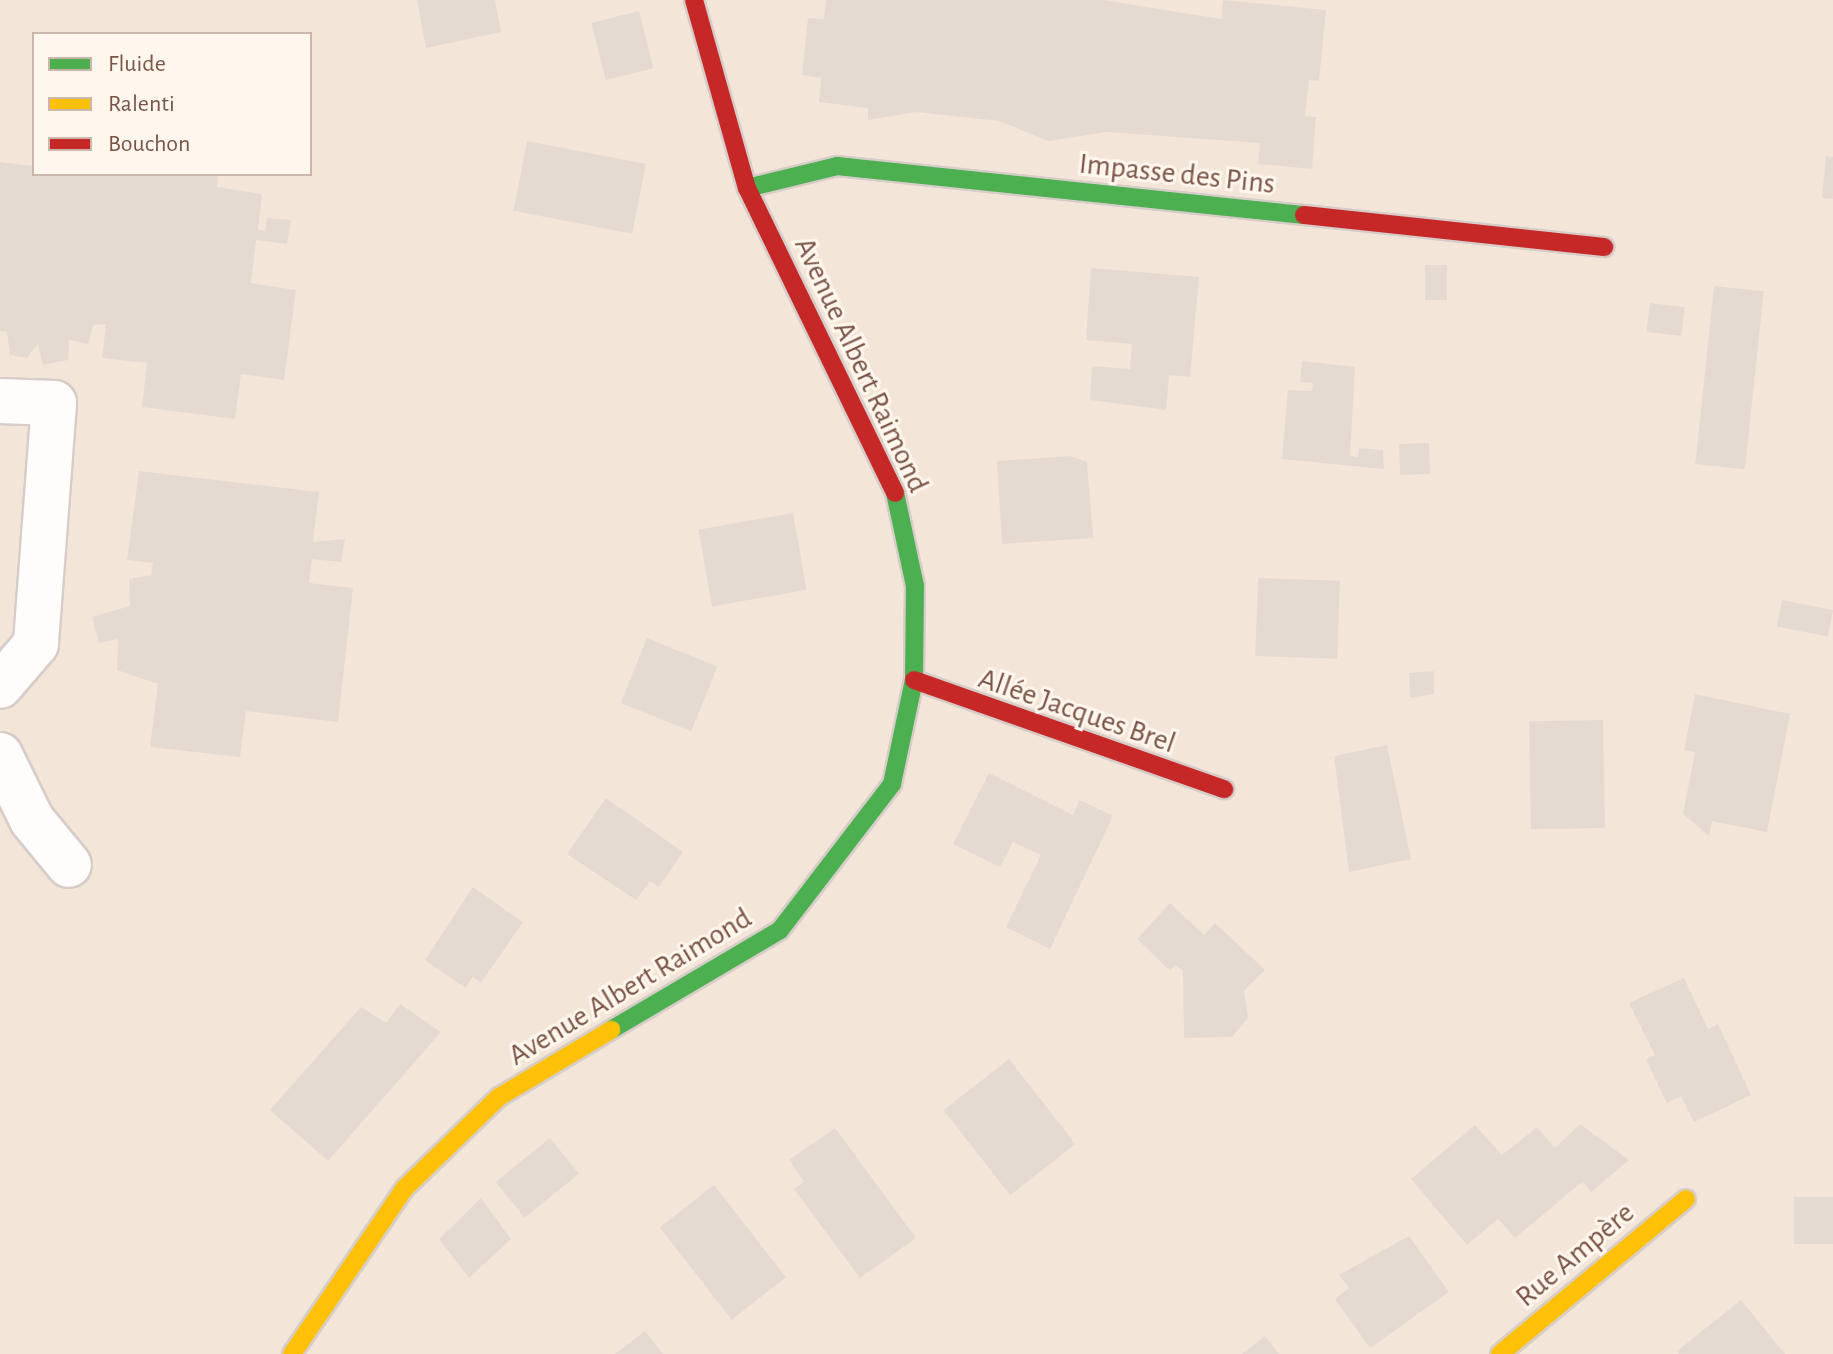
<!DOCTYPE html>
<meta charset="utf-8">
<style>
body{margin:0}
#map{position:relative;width:1833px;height:1354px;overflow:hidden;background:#f8f2eb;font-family:"Alegreya Sans",sans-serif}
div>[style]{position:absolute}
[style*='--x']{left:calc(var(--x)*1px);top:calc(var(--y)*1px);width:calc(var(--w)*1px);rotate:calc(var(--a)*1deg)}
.residential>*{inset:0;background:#f4e5d9}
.building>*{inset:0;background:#e5dad2;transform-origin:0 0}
.roads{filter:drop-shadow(2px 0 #d7cdc8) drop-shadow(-2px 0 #d7cdc8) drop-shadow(0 2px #d7cdc8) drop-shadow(0 -2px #d7cdc8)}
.street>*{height:44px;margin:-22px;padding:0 22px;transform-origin:22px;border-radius:22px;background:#fefdfc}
.fast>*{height:18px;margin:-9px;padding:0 9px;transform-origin:9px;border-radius:9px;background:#4caf50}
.slow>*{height:18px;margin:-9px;padding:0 9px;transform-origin:9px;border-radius:9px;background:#ffc107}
.jam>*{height:18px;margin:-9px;padding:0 9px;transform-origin:9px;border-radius:9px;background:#c62828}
span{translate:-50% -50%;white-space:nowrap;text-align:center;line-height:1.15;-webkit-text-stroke:6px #fff6ed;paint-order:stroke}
.street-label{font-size:30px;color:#7a5547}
.legend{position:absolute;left:32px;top:32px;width:280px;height:144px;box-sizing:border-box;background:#fff6ed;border:2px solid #cab6ab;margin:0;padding:10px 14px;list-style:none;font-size:24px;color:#7a5547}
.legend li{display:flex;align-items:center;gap:16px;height:40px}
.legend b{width:40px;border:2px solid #cab6ab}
</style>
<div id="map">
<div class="residential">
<div style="clip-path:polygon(evenodd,0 0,1833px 0,1833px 1354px,0 1354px,0 0,34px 34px,310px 34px,310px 174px,34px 174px,34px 34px)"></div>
</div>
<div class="building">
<div style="clip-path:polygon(417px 0,495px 0,501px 32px,426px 48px)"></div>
<div style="clip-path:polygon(826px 0,1103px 0,1221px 19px,1223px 0,1326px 10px,1319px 81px,1309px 80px,1305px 116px,1316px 117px,1312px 169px,1258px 164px,1260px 143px,1107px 132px,1048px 141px,999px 121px,916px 112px,868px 120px,868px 108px,819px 102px,821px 78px,802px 75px,808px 18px,824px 19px)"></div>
<div style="left:639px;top:11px;width:59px;height:49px;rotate:76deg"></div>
<div style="left:527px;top:141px;width:121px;height:71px;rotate:11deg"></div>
<div style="clip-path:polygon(1826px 156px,1833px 157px,1833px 199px,1822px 198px)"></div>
<div style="clip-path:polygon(0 162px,34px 166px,34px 174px,218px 174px,217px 187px,262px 194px,258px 230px,265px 231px,267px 218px,291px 220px,287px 244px,256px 240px,251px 283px,296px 290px,284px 380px,241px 374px,235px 419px,142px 407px,147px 363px,102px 358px,106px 324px,93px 325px,88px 344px,69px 340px,68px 360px,43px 365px,38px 344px,27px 358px,10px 355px,7px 332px,0 331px)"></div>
<div style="left:1425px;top:265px;width:22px;height:35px"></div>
<div style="clip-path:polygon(1091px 268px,1199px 277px,1190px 377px,1169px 375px,1166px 410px,1090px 400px,1092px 366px,1130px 369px,1132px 344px,1086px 340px)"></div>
<div style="left:1714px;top:286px;width:50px;height:179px;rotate:6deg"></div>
<div style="left:1650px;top:303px;width:35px;height:29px;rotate:7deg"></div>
<div style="clip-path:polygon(1302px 361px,1355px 367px,1350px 456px,1358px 457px,1359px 448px,1383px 450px,1384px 469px,1282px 459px,1288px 390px,1312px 391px,1313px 383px,1300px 382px)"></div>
<div style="left:1429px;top:443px;width:31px;height:30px;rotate:88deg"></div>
<div style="clip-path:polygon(1070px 456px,1087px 462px,1093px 538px,1002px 544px,997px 461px)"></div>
<div style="clip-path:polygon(139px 471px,319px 492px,313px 542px,345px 539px,341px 562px,312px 559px,309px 583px,353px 588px,338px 722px,246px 711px,240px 757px,150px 747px,158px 684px,117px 670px,118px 639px,99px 643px,92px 617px,130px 606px,129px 579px,151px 575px,153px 563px,127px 560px)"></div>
<div style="left:793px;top:513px;width:78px;height:96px;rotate:80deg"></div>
<div style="left:1258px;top:578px;width:82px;height:78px;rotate:2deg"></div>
<div style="left:1782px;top:600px;width:52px;height:27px;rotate:11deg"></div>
<div style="left:647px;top:638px;width:76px;height:70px;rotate:22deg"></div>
<div style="clip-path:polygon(1434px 671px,1434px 694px,1410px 698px,1409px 673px)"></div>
<div style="clip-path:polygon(1695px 694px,1790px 714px,1767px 832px,1712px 821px,1709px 836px,1683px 814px,1695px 752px,1684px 750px)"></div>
<div style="left:1603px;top:720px;width:108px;height:74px;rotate:89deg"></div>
<div style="clip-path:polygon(1387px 745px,1411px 859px,1349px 872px,1334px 756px)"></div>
<div style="clip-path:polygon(989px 773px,1073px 815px,1080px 800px,1113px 816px,1050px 949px,1006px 927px,1041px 855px,1013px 842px,1000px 867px,953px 844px)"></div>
<div style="clip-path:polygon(606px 798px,683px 852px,659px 887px,650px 881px,636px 900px,567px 854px)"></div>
<div style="clip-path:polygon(473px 887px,523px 922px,481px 983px,473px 977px,465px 988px,425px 960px)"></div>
<div style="clip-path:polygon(1170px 903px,1204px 935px,1215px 923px,1265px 970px,1244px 991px,1248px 1018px,1232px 1037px,1184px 1038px,1183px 971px,1175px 965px,1170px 971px,1137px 939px)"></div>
<div style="clip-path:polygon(1684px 978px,1708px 1029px,1718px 1024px,1751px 1095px,1694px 1122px,1681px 1096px,1667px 1103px,1646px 1060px,1655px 1055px,1629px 1003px)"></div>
<div style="clip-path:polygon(400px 1004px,441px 1032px,328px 1161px,270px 1110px,361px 1007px,386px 1023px)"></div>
<div style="left:1009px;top:1059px;width:108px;height:83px;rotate:52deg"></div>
<div style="clip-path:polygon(1580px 1124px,1629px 1160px,1591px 1192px,1583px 1181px,1515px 1238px,1498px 1219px,1467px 1245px,1411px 1179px,1475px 1125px,1502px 1155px,1537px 1127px,1555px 1148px)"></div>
<div style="clip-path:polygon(835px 1128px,916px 1238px,860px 1278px,794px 1189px,804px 1182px,789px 1160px)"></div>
<div style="left:550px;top:1138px;width:46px;height:70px;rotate:51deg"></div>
<div style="left:714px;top:1185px;width:117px;height:69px;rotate:52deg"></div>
<div style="left:1794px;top:1197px;width:39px;height:47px"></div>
<div style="clip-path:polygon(481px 1198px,511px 1239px,469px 1278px,439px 1239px)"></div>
<div style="clip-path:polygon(1409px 1236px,1449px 1292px,1370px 1348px,1335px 1299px,1349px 1288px,1339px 1275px)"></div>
<div style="clip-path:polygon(1741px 1300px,1785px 1354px,1679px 1354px,1677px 1351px)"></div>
<div style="clip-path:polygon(645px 1331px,663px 1354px,615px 1354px)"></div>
<div style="clip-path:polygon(1265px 1336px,1279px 1354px,1242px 1354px)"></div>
</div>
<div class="roads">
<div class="street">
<div style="--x:0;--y:401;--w:54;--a:2.1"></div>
<div style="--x:54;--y:403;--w:242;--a:94.3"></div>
<div style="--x:36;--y:644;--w:55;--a:130.6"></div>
<div style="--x:0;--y:755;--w:72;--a:63.8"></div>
<div style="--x:32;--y:820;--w:58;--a:50.6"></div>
</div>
<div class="fast">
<div style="--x:747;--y:188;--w:93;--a:-13.7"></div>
<div style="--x:837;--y:166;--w:470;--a:6"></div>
<div style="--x:611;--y:1030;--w:196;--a:-30.6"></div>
<div style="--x:780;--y:930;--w:184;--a:-52.5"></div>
<div style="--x:892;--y:784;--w:106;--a:-78.1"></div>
<div style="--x:914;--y:680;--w:94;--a:-89.4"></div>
<div style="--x:915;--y:586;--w:95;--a:-102.1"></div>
</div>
<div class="slow">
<div style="--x:292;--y:1354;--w:201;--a:-55.8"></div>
<div style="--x:405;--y:1188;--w:131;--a:-44.1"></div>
<div style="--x:499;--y:1097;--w:131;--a:-30.9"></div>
<div style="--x:1500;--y:1354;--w:242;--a:-39.8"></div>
</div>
<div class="jam">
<div style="--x:694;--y:0;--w:195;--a:74.3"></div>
<div style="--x:747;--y:188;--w:339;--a:64.1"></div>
<div style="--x:1304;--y:215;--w:302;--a:6.1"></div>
<div style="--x:914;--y:680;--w:329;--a:19.4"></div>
</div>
</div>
<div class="street-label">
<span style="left:1177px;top:174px;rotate:6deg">Impasse des Pins</span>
<span style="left:861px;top:365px;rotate:65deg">Avenue Albert Raimond</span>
<span style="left:1077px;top:711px;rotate:19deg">Allée Jacques Brel</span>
<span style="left:630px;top:987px;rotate:-31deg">Avenue Albert Raimond</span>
<span style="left:1575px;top:1255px;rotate:-40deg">Rue Ampère</span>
</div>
<ul class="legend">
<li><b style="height:10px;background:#4caf50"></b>Fluide</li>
<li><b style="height:10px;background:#ffc107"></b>Ralenti</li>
<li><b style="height:10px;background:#c62828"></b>Bouchon</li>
</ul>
</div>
